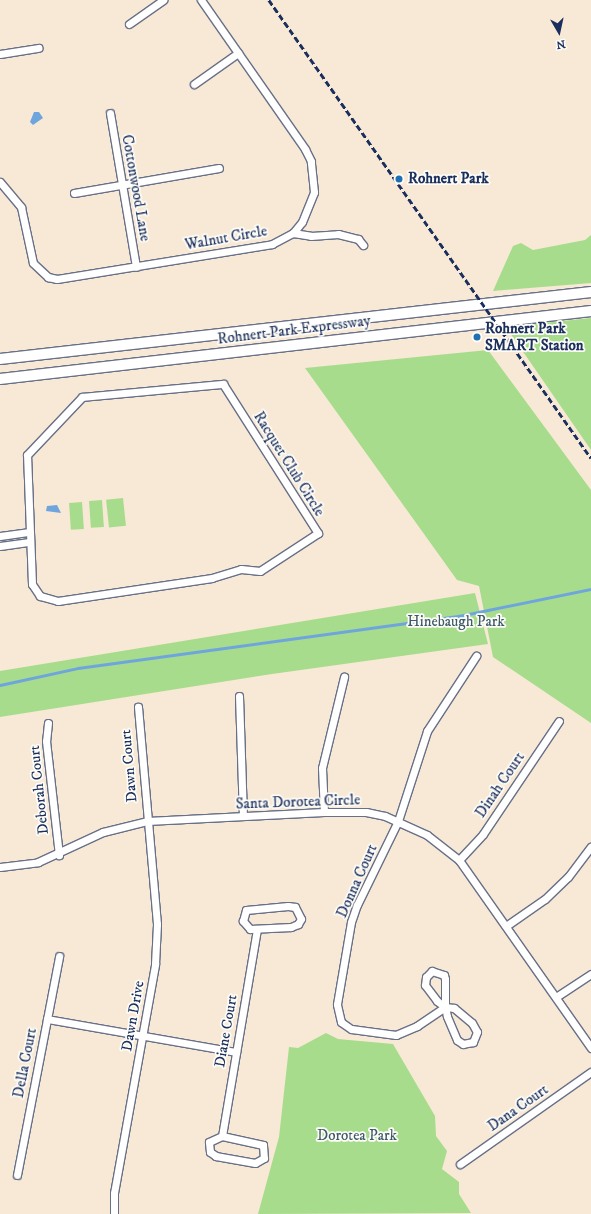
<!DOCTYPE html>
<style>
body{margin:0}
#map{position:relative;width:591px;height:1214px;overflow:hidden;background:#f7e9d5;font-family:"IM FELL DW Pica",serif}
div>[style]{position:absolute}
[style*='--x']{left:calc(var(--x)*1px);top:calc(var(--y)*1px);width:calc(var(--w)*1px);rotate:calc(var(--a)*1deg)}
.green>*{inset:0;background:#a7dc8c;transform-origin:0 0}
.water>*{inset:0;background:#6fa5dd}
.stream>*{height:2.5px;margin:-1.25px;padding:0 1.25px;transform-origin:1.25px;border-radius:1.25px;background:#6fa5dd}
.roads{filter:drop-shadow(1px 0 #687088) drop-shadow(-1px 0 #687088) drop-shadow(0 1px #687088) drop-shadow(0 -1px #687088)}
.street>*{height:7px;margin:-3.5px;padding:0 3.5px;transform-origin:3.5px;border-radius:3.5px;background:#fff}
.secondary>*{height:10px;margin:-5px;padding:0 5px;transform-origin:5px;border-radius:5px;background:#fff}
.rail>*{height:2.5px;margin-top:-1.25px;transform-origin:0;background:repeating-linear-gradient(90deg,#1b2f5e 0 6px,transparent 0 9px)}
.dots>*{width:11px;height:11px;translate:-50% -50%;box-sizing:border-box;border:2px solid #fdfcf7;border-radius:50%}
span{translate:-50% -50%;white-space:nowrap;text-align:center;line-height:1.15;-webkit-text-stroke:3.5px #fdfcf7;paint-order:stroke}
.poi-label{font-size:15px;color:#1b2f5e;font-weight:700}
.left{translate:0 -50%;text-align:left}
.street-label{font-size:15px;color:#1b2f5e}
.park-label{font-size:15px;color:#3e5a6a}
.north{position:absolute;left:539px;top:12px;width:40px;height:40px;-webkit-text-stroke:3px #fdfcf7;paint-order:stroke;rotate:171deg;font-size:11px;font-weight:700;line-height:16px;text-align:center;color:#1b2f5e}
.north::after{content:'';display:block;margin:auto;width:14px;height:18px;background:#1b2f5e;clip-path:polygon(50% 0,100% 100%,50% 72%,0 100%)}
</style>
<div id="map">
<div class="green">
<div style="clip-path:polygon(591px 235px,591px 283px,493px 291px,513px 246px,521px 243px,533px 250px,585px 240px)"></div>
<div style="clip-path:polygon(591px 318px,591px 450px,506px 327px)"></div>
<div style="clip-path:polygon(488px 350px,591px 490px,591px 723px,493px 657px,479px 586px,457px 580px,305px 368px)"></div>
<div style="left:123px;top:498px;width:28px;height:17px;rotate:84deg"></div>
<div style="left:102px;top:500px;width:27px;height:13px;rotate:86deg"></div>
<div style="left:82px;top:502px;width:27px;height:13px;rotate:86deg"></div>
<div style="clip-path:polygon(475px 593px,488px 644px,272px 674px,0 717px,0 671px)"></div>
<div style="clip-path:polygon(326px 1033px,338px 1039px,393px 1044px,435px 1116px,436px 1136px,447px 1151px,442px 1169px,459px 1182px,459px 1194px,471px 1213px,258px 1214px,279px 1137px,289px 1047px,298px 1048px)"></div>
</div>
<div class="water">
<div style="clip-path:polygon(34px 112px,39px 112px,43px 118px,33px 125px,30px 122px)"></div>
<div style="clip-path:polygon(57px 505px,61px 513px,46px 511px,47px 506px)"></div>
</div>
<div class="stream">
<div style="--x:0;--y:685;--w:80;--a:-12.3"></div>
<div style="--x:78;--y:668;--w:385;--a:-7.8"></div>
<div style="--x:459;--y:616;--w:135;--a:-11.6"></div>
</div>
<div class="roads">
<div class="street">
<div style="--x:129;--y:24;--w:42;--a:-35.2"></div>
<div style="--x:0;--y:54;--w:39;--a:-9"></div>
<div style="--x:194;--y:84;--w:54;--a:-35.2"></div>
<div style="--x:110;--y:113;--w:156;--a:80.4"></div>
<div style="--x:0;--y:182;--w:33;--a:50"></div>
<div style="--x:21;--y:207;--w:57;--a:77.9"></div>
<div style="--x:33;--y:263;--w:21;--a:43"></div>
<div style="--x:48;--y:277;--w:9;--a:13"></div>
<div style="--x:57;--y:279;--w:218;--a:-9.2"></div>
<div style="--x:272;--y:244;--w:24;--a:-28"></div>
<div style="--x:293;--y:233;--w:14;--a:-51"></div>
<div style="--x:302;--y:222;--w:32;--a:-68"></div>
<div style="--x:314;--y:192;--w:31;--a:-96"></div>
<div style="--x:311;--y:161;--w:13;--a:-117"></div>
<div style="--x:305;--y:149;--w:182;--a:-124.9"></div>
<div style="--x:74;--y:193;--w:147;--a:-9.8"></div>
<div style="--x:293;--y:233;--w:18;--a:9"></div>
<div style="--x:311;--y:236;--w:27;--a:-4"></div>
<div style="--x:338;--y:234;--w:21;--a:14"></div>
<div style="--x:358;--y:239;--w:8;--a:50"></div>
<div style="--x:223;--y:384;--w:177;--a:57.5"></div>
<div style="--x:318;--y:533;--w:69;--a:146.8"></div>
<div style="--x:260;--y:571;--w:19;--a:-174"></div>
<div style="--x:241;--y:569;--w:30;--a:163"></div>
<div style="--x:212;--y:578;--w:156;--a:171.5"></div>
<div style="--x:58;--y:601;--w:19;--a:-164"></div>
<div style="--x:40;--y:596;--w:14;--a:-124"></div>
<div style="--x:32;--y:584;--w:129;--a:-92.2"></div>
<div style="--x:27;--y:455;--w:80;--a:-46.5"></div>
<div style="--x:82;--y:397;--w:142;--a:-5.3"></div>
<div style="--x:0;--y:536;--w:28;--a:-8"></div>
<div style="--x:0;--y:546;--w:28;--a:-8"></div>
<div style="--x:239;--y:696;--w:120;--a:88.1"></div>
<div style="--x:48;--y:723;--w:18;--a:96"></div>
<div style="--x:46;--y:741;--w:115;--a:83.5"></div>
<div style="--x:324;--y:812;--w:44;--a:-92.6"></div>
<div style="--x:322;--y:768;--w:94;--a:-76.4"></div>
<div style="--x:459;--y:860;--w:35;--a:-47"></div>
<div style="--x:483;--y:834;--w:136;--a:-56.1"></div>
<div style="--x:0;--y:867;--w:38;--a:-7"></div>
<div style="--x:38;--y:862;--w:72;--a:-24.8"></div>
<div style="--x:103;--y:832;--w:45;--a:-14"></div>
<div style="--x:147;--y:821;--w:177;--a:-2.9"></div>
<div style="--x:324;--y:812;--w:42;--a:0"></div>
<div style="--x:366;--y:812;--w:19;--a:12"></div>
<div style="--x:385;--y:816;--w:46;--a:24.3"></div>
<div style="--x:427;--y:835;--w:41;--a:38"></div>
<div style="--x:459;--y:860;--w:230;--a:54.9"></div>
<div style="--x:288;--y:906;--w:7;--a:8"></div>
<div style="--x:295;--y:907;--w:13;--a:63"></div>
<div style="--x:301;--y:919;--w:6;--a:121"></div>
<div style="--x:298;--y:924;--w:8;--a:157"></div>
<div style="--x:291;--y:927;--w:41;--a:177.2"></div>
<div style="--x:250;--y:929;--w:11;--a:-131"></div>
<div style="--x:243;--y:921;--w:11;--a:-75"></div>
<div style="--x:246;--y:910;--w:42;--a:-5.4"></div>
<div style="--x:506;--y:926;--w:47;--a:-34.7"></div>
<div style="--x:545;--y:899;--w:32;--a:-44"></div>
<div style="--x:568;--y:877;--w:38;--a:-53"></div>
<div style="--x:556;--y:997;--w:42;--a:-33.3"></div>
<div style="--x:445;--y:1007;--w:34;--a:146"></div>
<div style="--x:417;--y:1026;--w:23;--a:157"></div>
<div style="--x:396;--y:1035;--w:45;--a:-172.4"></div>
<div style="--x:351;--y:1029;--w:12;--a:-145"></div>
<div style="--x:341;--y:1022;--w:18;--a:-103"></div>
<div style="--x:337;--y:1004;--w:83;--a:-80.3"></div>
<div style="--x:351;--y:922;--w:18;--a:-71"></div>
<div style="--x:357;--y:905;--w:93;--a:-64"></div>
<div style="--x:398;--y:821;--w:95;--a:-72.1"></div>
<div style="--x:427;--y:731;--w:90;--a:-56.8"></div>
<div style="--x:445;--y:1007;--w:9;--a:6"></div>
<div style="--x:454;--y:1008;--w:23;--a:40"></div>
<div style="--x:472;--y:1023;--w:10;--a:61"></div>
<div style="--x:477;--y:1032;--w:11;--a:112"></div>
<div style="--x:473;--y:1042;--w:10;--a:169"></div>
<div style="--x:463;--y:1044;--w:7;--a:-146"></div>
<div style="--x:457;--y:1040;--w:26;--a:-113"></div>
<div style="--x:447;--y:1016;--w:9;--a:-103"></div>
<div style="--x:445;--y:1007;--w:28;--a:-90"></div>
<div style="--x:445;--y:979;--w:4;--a:-104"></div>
<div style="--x:444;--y:975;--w:13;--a:-162"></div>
<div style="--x:432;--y:971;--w:8;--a:135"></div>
<div style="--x:426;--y:977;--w:8;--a:97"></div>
<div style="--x:425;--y:985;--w:20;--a:53"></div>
<div style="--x:437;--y:1001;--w:10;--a:37"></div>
<div style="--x:47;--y:1019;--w:192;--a:9.9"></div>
<div style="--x:222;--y:1136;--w:209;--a:-80.4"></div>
<div style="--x:222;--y:1136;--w:42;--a:12.4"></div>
<div style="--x:263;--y:1145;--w:13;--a:86"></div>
<div style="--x:264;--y:1158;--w:10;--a:151"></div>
<div style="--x:255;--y:1163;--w:40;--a:-170"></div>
<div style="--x:216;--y:1156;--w:7;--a:-146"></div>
<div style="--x:210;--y:1152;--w:10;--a:-96"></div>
<div style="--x:209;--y:1142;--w:14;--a:-25"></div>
<div style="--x:460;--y:1164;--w:160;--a:-35.1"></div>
<div style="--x:17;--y:1175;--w:223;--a:-79.1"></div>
<div style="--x:114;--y:1214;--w:21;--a:-90"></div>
<div style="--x:114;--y:1193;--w:233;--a:-79.8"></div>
<div style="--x:155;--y:964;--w:40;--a:-87.1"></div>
<div style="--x:157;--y:924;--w:218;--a:-95"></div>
</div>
<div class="secondary">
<div style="--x:0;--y:359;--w:595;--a:-6.47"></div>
<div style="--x:0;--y:379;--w:595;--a:-6.56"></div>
</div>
</div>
<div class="rail">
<div style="--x:269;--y:0;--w:560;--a:54.89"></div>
</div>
<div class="dots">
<div style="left:399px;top:179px;background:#1f6fb2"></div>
<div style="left:477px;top:337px;background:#1f6fb2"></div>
</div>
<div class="poi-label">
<span class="left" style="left:408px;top:179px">Rohnert Park</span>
<span class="left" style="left:485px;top:337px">Rohnert Park<br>SMART Station</span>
</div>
<div class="street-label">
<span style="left:136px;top:188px;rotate:80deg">Cottonwood Lane</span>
<span style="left:226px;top:238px;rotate:-10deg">Walnut Circle</span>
<span style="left:294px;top:330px;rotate:-7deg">Rohnert Park Expressway</span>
<span style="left:289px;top:464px;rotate:58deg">Racquet Club Circle</span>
<span style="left:129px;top:766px;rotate:-95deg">Dawn Court</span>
<span style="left:500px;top:785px;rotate:-56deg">Dinah Court</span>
<span style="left:39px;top:790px;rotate:-96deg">Deborah Court</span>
<span style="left:298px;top:802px;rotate:-2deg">Santa Dorotea Circle</span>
<span style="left:357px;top:881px;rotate:-66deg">Donna Court</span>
<span style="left:133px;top:1016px;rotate:-80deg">Dawn Drive</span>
<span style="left:226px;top:1031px;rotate:-80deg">Diane Court</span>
<span style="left:25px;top:1063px;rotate:-79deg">Della Court</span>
<span style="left:518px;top:1108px;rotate:-35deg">Dana Court</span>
</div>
<div class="park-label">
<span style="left:456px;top:622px">Hinebaugh Park</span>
<span style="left:357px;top:1136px">Dorotea Park</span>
</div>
<div class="north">N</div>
</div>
